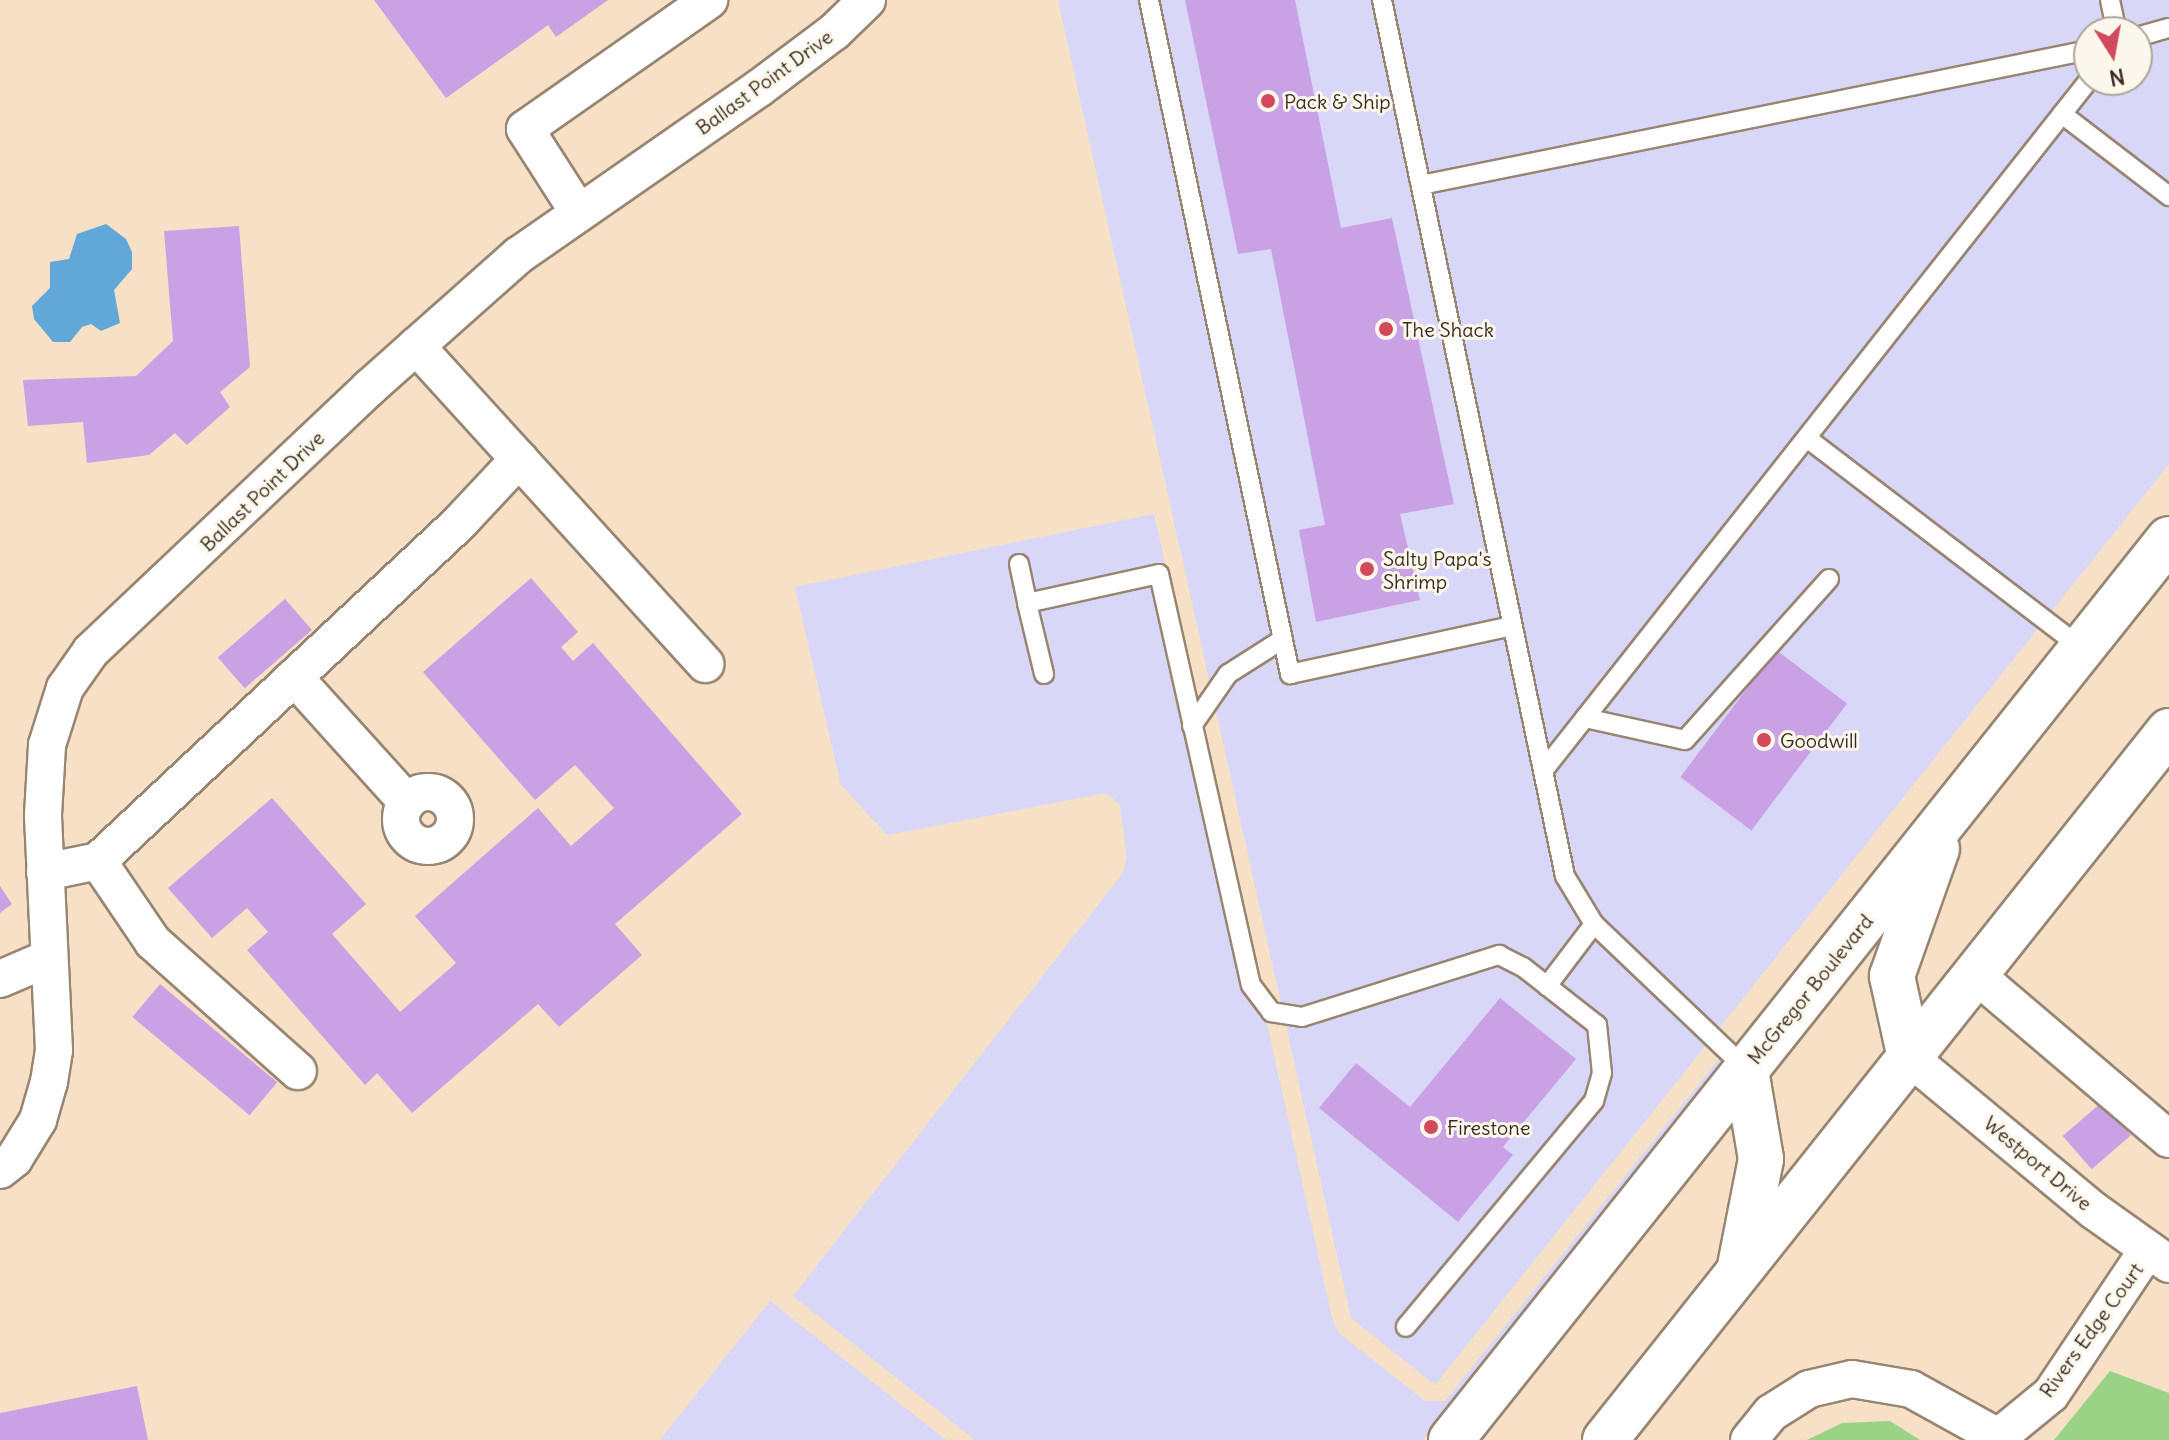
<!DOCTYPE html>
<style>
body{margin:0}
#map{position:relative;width:2169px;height:1440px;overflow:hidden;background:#f6e0c6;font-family:Delius,sans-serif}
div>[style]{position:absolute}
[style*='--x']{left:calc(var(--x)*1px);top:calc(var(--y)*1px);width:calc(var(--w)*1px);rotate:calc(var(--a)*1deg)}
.built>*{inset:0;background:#d9d7f8}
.green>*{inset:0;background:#9bd386}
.water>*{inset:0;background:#61a7d7}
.building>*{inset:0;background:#c9a1e4;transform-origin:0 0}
.roads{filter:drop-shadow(2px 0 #988572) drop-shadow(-2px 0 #988572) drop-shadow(0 2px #988572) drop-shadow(0 -2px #988572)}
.lane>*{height:18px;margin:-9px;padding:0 9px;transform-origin:9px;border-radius:9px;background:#fff}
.street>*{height:36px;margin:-18px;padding:0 18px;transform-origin:18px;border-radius:18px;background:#fff}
.street>.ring{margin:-18px;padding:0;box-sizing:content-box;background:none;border:36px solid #fff;border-radius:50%}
.secondary>*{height:44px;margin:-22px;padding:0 22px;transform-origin:22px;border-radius:22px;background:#fff}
.dots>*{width:22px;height:22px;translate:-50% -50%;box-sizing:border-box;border:4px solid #fbf7ec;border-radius:50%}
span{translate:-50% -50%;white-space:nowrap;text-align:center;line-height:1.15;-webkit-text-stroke:6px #fbf7ec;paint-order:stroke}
.street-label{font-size:20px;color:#3b2a1e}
.poi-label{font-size:20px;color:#3b2a1e}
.left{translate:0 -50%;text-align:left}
.north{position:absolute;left:2073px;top:16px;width:80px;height:80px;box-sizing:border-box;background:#fbf7ec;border:2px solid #aea59a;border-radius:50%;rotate:169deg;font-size:22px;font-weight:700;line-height:32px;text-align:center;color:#3b2a1e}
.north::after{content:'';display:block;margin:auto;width:28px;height:36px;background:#d1495b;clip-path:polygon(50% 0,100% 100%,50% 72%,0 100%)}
</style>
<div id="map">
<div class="built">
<div style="clip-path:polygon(evenodd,1058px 0,2169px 0,2169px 464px,1435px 1385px,1351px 1318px,1058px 0,2089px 32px,2137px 32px,2137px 80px,2089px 80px,2089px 32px)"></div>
<div style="clip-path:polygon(1154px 514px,1333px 1322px,1340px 1334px,1425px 1401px,1445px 1401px,1723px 1054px,1724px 1062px,1423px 1440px,975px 1440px,793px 1296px,1123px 873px,1127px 858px,1120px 805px,1106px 793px,887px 835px,841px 785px,795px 587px)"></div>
<div style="clip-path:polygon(770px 1301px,946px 1440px,660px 1440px)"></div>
</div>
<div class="green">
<div style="clip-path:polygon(2110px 1371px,2169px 1393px,2169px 1440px,2054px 1440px)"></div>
<div style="clip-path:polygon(1890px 1421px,1920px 1440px,1807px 1440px,1842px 1423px)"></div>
</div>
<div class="water">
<div style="clip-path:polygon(106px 224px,126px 239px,132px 252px,132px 269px,114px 290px,120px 323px,101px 331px,91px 324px,82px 327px,70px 342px,53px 342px,34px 319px,32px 306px,50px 288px,50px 262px,69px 259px,77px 234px)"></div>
</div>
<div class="building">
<div style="clip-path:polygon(374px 0,608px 0,556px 37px,548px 25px,446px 98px)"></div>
<div style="clip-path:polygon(1185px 0,1295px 0,1341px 228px,1392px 218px,1454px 504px,1400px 514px,1420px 600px,1316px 622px,1299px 530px,1325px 525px,1271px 249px,1238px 254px)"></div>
<div style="clip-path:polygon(239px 226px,250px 367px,220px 392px,230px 407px,187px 445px,175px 433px,149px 455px,87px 463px,83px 422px,28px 426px,23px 380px,136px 376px,173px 341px,164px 231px)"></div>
<div style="clip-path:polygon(531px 578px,578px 632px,561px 647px,573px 661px,593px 643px,742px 814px,615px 924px,642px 955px,559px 1027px,538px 1004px,412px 1113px,377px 1073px,365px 1085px,247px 950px,268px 932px,247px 908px,212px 938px,168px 888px,272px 798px,366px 904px,332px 934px,400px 1012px,456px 963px,415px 916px,538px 808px,571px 846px,614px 808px,575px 765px,535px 800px,423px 672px)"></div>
<div style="left:285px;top:599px;width:41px;height:89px;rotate:49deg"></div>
<div style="left:1776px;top:650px;width:89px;height:159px;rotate:37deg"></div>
<div style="clip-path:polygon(0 886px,12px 904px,0 913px)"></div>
<div style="left:160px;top:984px;width:153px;height:43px;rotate:40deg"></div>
<div style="clip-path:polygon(1500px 998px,1576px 1059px,1503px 1147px,1513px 1155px,1458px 1222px,1319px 1108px,1356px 1063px,1410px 1107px)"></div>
<div style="left:2102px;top:1102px;width:44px;height:52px;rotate:49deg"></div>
<div style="clip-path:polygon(137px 1386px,148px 1440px,0 1440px,0 1413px)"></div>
</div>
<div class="roads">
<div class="lane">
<div style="--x:1149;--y:0;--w:689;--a:78.18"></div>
<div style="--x:1290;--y:674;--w:227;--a:-12.2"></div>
<div style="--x:1382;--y:0;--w:895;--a:78.2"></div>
<div style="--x:1565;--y:876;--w:56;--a:58.9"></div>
<div style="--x:1594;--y:924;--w:210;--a:43.6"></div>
<div style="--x:2110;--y:0;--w:33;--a:78"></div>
<div style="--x:2137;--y:37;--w:33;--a:-16"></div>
<div style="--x:2062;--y:114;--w:135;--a:37.5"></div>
<div style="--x:1421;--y:185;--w:682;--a:-11.43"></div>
<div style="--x:1807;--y:438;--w:346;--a:37.4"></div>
<div style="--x:1019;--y:564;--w:40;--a:78"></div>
<div style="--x:1027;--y:603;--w:135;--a:-12.4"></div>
<div style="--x:1159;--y:574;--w:421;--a:77.4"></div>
<div style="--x:1251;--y:985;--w:34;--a:53"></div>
<div style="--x:1271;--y:1012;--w:31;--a:9"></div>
<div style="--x:1302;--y:1017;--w:207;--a:-17.5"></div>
<div style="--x:1499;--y:955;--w:27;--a:27"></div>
<div style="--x:1523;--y:967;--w:94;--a:38.1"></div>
<div style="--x:1597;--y:1025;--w:48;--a:84.1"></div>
<div style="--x:1602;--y:1073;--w:29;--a:106"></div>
<div style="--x:1594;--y:1101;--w:294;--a:129.8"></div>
<div style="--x:1027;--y:603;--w:73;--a:76.5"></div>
<div style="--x:1585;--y:718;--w:102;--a:12.4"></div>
<div style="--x:1685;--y:740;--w:216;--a:-48.2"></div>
<div style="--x:1192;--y:726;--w:63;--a:-55.3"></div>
<div style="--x:1228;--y:674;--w:65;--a:-32.5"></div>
<div style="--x:1543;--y:771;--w:881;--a:-51.69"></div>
<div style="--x:1547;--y:986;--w:78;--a:-52.8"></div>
</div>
<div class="street">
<div style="--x:579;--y:213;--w:100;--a:-122.7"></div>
<div style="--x:525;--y:129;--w:225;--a:-35"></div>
<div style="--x:416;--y:346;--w:430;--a:47.7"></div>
<div style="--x:294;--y:677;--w:169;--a:47.9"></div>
<div class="ring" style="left:401px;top:792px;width:18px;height:18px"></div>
<div style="--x:98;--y:861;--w:98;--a:55.8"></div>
<div style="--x:153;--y:942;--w:194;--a:41.7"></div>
<div style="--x:45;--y:872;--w:54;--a:-11.7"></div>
<div style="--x:98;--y:861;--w:497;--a:-43.1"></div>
<div style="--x:461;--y:521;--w:85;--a:-46.9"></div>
<div style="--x:1976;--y:975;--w:253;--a:40.4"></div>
<div style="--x:0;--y:979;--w:53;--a:-23.2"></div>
<div style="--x:1910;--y:1058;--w:238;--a:39.7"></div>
<div style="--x:2093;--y:1210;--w:93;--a:35.4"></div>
<div style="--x:0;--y:1170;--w:18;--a:-38"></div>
<div style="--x:14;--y:1159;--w:46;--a:-58.4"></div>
<div style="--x:38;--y:1120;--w:40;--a:-74"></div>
<div style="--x:49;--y:1082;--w:32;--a:-81"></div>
<div style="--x:54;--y:1050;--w:235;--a:-92.7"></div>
<div style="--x:43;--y:815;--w:70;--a:-86.7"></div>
<div style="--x:47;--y:745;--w:60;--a:-72.5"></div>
<div style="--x:65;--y:688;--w:45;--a:-54.9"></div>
<div style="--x:91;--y:651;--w:383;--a:-43.4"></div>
<div style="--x:369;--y:388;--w:200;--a:-41.6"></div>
<div style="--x:519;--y:255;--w:291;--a:-34.8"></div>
<div style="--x:758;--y:89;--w:95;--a:-36.9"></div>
<div style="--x:834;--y:32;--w:46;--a:-44.1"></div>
<div style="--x:1749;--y:1440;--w:35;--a:-51"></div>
<div style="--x:1771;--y:1413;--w:45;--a:-32.3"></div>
<div style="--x:1809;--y:1389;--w:44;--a:-13.1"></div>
<div style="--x:1852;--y:1379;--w:60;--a:9.6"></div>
<div style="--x:1911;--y:1389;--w:97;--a:28.9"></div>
<div style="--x:1995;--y:1440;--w:72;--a:-39.4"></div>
<div style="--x:2051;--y:1394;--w:174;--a:-56.2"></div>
</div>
<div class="secondary">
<div style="--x:1910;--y:1058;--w:84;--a:-102.4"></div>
<div style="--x:1892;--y:976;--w:135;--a:-70.5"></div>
<div style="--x:1740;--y:1266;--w:109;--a:-78.9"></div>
<div style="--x:1761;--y:1159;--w:90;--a:-99.6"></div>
<div style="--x:1451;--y:1440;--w:1152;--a:-51.45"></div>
<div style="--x:1605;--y:1440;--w:906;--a:-51.5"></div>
</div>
</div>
<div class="dots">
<div style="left:1268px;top:101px;background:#d1495b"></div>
<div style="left:1386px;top:329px;background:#d1495b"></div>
<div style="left:1367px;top:569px;background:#d1495b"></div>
<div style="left:1764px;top:740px;background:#d1495b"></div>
<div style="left:1431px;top:1127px;background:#d1495b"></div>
</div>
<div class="street-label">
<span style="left:764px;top:82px;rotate:-36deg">Ballast Point Drive</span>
<span style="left:262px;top:491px;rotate:-44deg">Ballast Point Drive</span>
<span style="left:1810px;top:989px;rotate:-51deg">McGregor Boulevard</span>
<span style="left:2038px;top:1163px;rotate:40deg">Westport Drive</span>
<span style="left:2091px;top:1330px;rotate:-54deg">Rivers Edge Court</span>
</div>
<div class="poi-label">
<span class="left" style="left:1284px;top:101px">Pack &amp; Ship</span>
<span class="left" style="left:1402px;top:329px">The Shack</span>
<span class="left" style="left:1383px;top:570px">Salty Papa's<br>Shrimp</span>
<span class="left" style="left:1780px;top:740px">Goodwill</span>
<span class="left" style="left:1447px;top:1127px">Firestone</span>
</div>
<div class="north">N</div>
</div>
